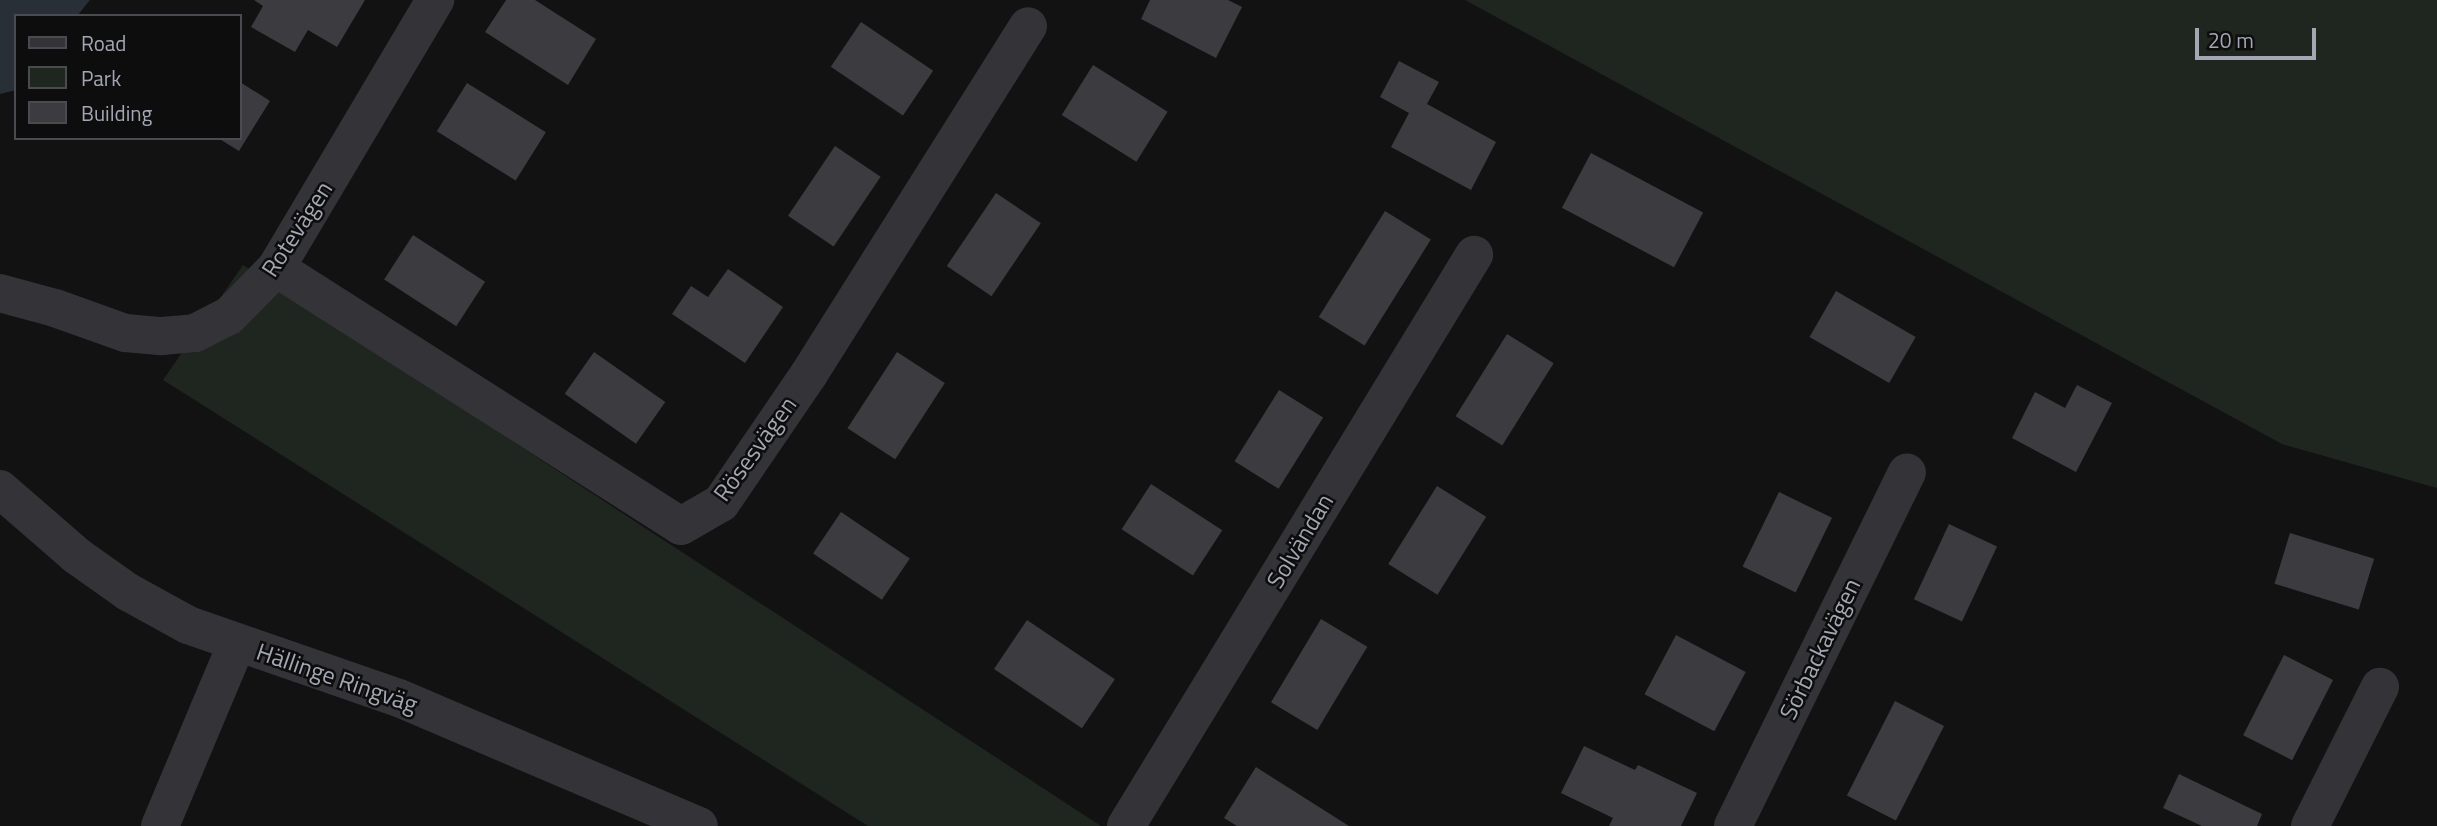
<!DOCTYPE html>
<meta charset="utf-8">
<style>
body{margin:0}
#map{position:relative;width:2437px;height:826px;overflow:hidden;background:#121213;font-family:"Titillium Web",sans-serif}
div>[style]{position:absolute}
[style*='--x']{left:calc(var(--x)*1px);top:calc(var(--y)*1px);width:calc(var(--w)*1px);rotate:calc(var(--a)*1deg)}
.green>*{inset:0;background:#1e261f}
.water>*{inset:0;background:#282f36}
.building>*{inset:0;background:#3c3c40;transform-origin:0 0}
.minor>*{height:38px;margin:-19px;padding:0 19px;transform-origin:19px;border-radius:19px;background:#333338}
span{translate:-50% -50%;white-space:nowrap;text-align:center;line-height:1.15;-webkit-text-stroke:5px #0d0d0e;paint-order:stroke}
.street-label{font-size:24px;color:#a3a7b3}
.legend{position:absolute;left:14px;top:14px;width:228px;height:126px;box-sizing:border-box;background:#0d0d0e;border:2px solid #494b50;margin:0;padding:9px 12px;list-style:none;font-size:21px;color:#a3a7b3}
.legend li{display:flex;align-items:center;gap:14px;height:35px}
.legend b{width:35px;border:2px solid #494b50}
.scale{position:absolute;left:2195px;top:28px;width:121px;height:32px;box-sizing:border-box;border:4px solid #a3a7b3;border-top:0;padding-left:9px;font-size:21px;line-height:24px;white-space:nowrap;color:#a3a7b3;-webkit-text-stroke:5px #0d0d0e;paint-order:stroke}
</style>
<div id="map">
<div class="green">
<div style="clip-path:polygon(1465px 0,2437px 0,2437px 488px,2282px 444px)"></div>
<div style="clip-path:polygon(243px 265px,1101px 826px,868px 826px,163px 380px)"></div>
</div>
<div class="water">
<div style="clip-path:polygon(0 0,90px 0,77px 16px,16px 16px,16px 90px,0 94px)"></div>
</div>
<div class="building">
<div style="clip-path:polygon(254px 0,365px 0,337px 47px,308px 30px,295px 52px,251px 27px,263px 6px)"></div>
<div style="clip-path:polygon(506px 0,535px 0,596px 39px,568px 85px,485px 32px)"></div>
<div style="clip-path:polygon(1150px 0,1228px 0,1242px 7px,1216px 58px,1141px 19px)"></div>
<div style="left:861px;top:22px;width:87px;height:54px;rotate:34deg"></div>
<div style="clip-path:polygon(1399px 61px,1439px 82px,1427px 104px,1496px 142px,1471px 190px,1391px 147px,1409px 113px,1380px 97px)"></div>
<div style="left:1093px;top:65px;width:88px;height:59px;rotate:32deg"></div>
<div style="clip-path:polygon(240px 82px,270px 101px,239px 151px,218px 138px,240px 138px)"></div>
<div style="left:467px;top:83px;width:93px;height:57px;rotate:32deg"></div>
<div style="left:835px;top:146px;width:55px;height:84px;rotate:34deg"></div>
<div style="left:1591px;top:153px;width:127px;height:62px;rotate:28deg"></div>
<div style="left:996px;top:193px;width:54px;height:88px;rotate:34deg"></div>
<div style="left:1385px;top:211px;width:54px;height:125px;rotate:32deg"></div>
<div style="left:413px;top:235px;width:86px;height:53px;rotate:33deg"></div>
<div style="clip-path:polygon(728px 269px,783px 307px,745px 363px,672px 314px,691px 286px,708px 297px)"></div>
<div style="left:1836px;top:291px;width:92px;height:53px;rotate:30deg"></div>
<div style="left:1507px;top:334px;width:55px;height:97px;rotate:32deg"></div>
<div style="left:594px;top:352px;width:87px;height:51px;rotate:35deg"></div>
<div style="left:897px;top:352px;width:57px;height:91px;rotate:33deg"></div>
<div style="clip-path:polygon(2077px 385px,2112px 403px,2076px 472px,2012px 438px,2035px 392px,2065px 408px)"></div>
<div style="left:1279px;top:390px;width:52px;height:84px;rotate:32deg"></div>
<div style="left:1151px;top:484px;width:85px;height:54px;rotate:33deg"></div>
<div style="left:1437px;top:486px;width:58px;height:92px;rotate:32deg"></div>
<div style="left:1779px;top:492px;width:59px;height:83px;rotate:26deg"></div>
<div style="left:841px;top:512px;width:83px;height:50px;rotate:34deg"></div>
<div style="left:1949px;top:524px;width:53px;height:83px;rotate:25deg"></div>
<div style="left:2290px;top:533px;width:88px;height:53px;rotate:17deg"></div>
<div style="left:1321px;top:619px;width:54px;height:97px;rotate:31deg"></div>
<div style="left:1027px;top:620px;width:106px;height:59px;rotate:34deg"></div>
<div style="left:1676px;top:635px;width:79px;height:67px;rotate:28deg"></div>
<div style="left:2284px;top:655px;width:55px;height:90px;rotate:27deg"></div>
<div style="left:1895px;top:701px;width:55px;height:106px;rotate:27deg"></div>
<div style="clip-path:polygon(1584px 746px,1635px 770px,1638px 765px,1697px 793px,1681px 826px,1609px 826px,1613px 818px,1561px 793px)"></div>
<div style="clip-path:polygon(1256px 767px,1349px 826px,1237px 826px,1224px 818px)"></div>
<div style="clip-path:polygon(2179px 774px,2262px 814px,2257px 826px,2202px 826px,2163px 808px)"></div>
</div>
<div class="minor">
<div style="--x:276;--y:268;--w:480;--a:32.5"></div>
<div style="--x:681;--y:526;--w:46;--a:-29.9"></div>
<div style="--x:721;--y:503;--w:156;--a:-55.7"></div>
<div style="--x:809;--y:374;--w:411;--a:-57.8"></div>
<div style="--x:0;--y:293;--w:57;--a:15.3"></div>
<div style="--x:55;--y:308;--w:74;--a:19.7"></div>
<div style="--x:125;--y:333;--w:37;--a:5"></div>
<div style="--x:162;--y:336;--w:33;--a:-5"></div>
<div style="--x:195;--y:333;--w:38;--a:-27"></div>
<div style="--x:229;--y:316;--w:67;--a:-45.6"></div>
<div style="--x:276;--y:268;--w:312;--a:-59.3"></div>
<div style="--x:0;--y:489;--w:102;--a:41"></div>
<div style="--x:77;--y:556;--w:62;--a:35.2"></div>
<div style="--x:128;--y:592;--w:68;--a:28.8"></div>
<div style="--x:188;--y:625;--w:223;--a:19.1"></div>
<div style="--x:399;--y:698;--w:326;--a:23.1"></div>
<div style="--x:160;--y:826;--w:199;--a:-67.2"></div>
<div style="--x:1126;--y:826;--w:669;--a:-58.64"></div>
<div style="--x:1733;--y:826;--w:394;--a:-63.8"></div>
<div style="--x:2310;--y:826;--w:156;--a:-63.3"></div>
</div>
<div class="street-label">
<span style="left:297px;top:229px;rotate:-57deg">Rotevägen</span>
<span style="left:755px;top:449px;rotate:-54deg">Rösesvägen</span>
<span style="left:1300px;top:541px;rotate:-59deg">Solvändan</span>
<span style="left:1820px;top:649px;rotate:-64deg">Sörbackavägen</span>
<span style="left:337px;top:678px;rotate:19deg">Hällinge Ringväg</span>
</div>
<ul class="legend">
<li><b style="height:9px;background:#333338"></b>Road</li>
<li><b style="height:19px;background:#1e261f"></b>Park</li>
<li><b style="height:19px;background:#3c3c40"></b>Building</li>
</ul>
<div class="scale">20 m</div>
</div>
